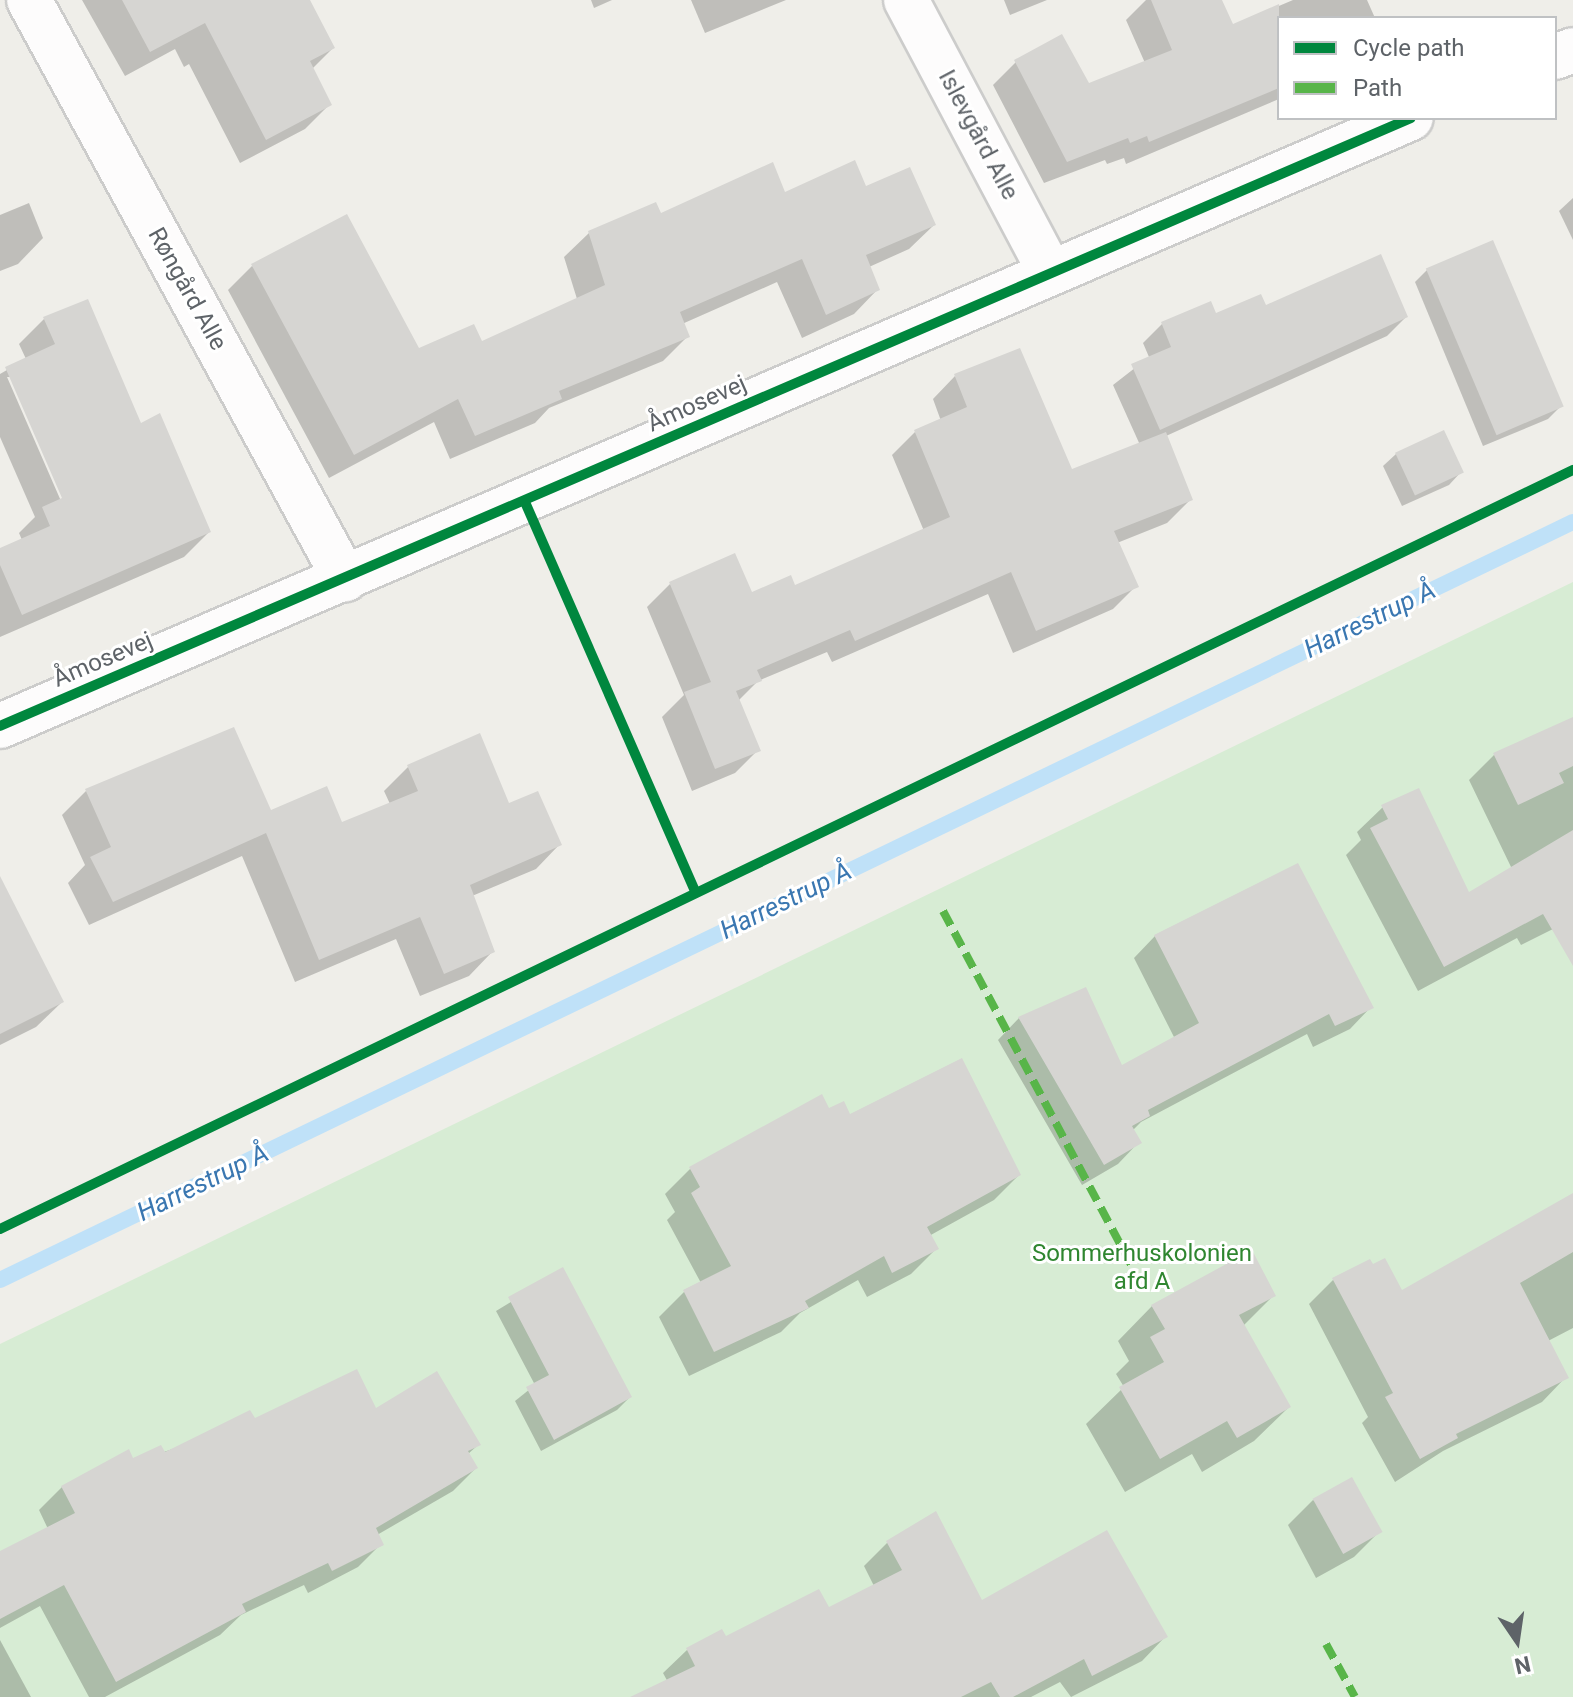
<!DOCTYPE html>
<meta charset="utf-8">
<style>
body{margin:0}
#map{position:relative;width:1573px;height:1697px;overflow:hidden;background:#efeee9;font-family:Roboto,sans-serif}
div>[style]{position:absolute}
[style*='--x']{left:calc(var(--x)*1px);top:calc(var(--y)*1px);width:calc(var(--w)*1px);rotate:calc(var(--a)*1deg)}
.green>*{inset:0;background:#d7ecd4}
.shadow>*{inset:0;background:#0003}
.stream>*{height:16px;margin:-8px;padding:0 8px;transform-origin:8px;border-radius:8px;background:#bfe1f8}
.building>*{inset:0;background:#d6d5d2;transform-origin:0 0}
.roads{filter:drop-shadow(2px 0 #cccccb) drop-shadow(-2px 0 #cccccb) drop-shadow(0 2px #cccccb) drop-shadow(0 -2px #cccccb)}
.minor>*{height:44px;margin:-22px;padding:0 22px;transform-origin:22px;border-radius:22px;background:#fdfcfc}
.quiet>*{height:8px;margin-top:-4px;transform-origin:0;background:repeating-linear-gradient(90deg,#58b549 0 16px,transparent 0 24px)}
.cycleway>*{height:10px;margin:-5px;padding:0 5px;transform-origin:5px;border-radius:5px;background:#00873e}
span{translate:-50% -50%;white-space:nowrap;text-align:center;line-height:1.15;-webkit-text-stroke:6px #fff;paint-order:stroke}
.street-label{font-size:24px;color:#5e6368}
.park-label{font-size:24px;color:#2f8630}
.water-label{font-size:26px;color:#3a77b1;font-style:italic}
.legend{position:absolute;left:1277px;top:16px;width:280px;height:104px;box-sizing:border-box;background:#fff;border:2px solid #bfc1c3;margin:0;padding:10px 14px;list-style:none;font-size:24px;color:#5e6368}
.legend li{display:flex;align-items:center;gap:16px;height:40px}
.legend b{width:40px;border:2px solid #bfc1c3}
.north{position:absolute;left:1477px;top:1601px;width:80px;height:80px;-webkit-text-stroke:6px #fff;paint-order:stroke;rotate:167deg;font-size:22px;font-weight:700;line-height:32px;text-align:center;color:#5e6368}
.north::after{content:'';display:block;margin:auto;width:28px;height:36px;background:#5e6368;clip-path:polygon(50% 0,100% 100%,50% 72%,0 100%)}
</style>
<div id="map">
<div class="green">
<div style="clip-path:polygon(1573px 582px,1573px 1697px,0 1697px,0 1344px)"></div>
</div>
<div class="shadow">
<div style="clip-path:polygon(82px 0,308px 0,333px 48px,312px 69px,330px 104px,305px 129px,240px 163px,189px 64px,184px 67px,175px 49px,125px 76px)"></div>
<div style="clip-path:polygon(591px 0,612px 0,594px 8px)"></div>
<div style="clip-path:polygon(691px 0,786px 0,705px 33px)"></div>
<div style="clip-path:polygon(1004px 0,1047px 0,1010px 15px)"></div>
<div style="clip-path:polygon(1146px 0,1220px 0,1232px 26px,1293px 0,1367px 0,1375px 18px,1279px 18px,1279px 99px,1126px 164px,1124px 158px,1107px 164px,1105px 160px,1044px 183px,993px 85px,1016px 62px,1088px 85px,1145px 63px,1126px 20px)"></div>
<div style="clip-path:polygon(865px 188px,934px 225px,909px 249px,869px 267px,878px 289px,854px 314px,802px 338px,777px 282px,682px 324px,688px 336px,663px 361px,549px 408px,535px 423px,450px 459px,434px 422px,329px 478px,228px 290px,252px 266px,418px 350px,481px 344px,577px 299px,564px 257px,589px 233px,784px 194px)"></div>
<div style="clip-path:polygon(1573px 198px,1573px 240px,1559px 211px)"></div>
<div style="clip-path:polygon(29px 203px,43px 238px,18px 264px,0 271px,0 215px)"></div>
<div style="clip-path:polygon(1427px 270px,1561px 406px,1548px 419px,1483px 446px,1415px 282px)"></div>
<div style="clip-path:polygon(evenodd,87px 302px,140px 426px,209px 532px,184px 557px,0 637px,0 550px,22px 540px,19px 533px,35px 517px,0 437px,0 374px,26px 359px,19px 344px,44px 319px,87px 302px,7px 377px,11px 377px,67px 507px,64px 508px,7px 377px)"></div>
<div style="clip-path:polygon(1210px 303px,1215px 316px,1264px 307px,1406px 317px,1387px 336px,1166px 436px,1190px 500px,1167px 523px,1117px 543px,1136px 586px,1113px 609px,1013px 653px,988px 594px,832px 662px,827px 652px,758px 681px,738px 701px,758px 750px,735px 773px,692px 791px,662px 717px,684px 695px,647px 607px,670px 584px,751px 595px,794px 588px,924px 531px,892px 455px,915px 432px,941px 421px,933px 399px,955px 376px,1071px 472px,1140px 445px,1113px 385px,1149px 357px,1143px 343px,1162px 324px)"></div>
<div style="clip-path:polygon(1396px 454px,1461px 472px,1449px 485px,1402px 506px,1383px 466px)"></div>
<div style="clip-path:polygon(1573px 733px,1573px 919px,1521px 945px,1517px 938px,1418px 991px,1346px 855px,1361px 840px,1357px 832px,1383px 807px,1468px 895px,1512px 869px,1469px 780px,1494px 755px)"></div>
<div style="clip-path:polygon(479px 736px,508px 805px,559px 845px,536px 869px,472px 896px,492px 952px,469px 976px,420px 996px,396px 939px,295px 982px,242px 856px,89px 925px,68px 883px,85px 865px,62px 815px,86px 791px,341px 824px,390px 804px,384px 791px,408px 767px)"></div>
<div style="clip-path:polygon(0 880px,62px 1002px,36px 1027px,0 1045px)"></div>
<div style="clip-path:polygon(1155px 936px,1371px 1007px,1350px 1029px,1313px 1047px,1307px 1034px,1141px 1122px,1132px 1131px,1139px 1142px,1118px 1164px,1082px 1185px,998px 1040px,1019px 1018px,1121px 1067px,1175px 1039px,1134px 958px)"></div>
<div style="clip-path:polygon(828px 1111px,1019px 1175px,994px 1200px,929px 1236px,936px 1249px,911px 1274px,867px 1297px,858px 1280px,800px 1313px,781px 1332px,689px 1376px,659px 1317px,684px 1292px,701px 1283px,667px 1220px,675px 1212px,665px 1194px,690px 1169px)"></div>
<div style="clip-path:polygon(1573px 1197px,1573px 1328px,1548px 1341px,1566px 1377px,1542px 1402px,1443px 1451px,1395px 1482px,1362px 1423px,1368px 1417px,1309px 1304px,1333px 1280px,1401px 1292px)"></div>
<div style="clip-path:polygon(563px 1270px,630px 1397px,617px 1410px,541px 1451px,515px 1401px,535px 1385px,496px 1311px)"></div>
<div style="clip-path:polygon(1274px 1295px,1243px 1326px,1289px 1407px,1254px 1441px,1202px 1472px,1192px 1454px,1125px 1492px,1086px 1424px,1124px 1387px,1116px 1374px,1129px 1361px,1118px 1341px,1152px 1306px)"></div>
<div style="clip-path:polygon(375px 1411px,478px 1445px,468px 1454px,476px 1468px,453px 1491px,377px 1535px,381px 1544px,358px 1567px,308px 1593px,304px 1585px,241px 1615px,220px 1635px,105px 1697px,89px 1697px,40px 1606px,0 1628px,0 1553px,48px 1529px,39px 1510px,62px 1487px,254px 1421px)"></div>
<div style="clip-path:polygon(1313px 1500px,1379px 1532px,1354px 1557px,1316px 1578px,1288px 1525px)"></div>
<div style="clip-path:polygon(888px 1542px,981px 1603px,1165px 1637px,1142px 1661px,1071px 1697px,1060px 1682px,1031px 1697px,659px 1697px,670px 1686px,663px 1673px,687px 1650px,828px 1610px,874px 1586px,864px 1566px)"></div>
<div style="clip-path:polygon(0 1640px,31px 1697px,0 1697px)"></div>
</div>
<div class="stream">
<div style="--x:0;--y:1280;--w:1746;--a:-25.73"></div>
</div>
<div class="building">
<div style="clip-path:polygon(122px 0,310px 0,335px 48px,310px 61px,332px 105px,266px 140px,205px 23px,150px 52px)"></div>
<div style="clip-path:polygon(1151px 0,1222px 0,1233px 24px,1279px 4px,1279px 88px,1149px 142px,1147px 136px,1130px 143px,1128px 138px,1067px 162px,1014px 60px,1062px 34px,1089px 83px,1172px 50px)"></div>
<div style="clip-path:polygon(855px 160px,866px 186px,910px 167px,936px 225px,866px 255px,880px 290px,826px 315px,802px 259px,680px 312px,690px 337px,559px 391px,562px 399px,475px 436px,458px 399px,354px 455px,251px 264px,347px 214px,419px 348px,474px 324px,482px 341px,605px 285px,588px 231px,656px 202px,661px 213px,773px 162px,785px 192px)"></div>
<div style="left:1493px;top:240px;width:181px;height:73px;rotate:67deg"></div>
<div style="clip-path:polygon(1381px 254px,1408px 317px,1160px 430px,1131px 364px,1171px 347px,1161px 322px,1211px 301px,1216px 313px,1261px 294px,1266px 305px)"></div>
<div style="clip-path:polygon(88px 299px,141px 423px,160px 413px,211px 532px,22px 615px,0 565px,0 548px,50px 526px,42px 507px,62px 498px,5px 367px,55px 344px,43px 317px)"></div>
<div style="clip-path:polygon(1020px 348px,1072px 469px,1166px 432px,1193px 500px,1114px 531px,1139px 587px,1036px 631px,1011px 572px,855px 641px,850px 630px,757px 670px,762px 681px,736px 691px,761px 751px,715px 769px,684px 692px,711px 682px,669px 582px,735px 553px,752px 592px,791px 575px,795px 585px,950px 517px,914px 430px,967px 407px,954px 374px)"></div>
<div style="left:1444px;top:430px;width:47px;height:54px;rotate:65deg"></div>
<div style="clip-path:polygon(1573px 717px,1573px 766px,1559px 773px,1564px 783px,1518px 805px,1493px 753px)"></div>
<div style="clip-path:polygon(234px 727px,271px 810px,327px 786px,342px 822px,418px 791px,407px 765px,480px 733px,509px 803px,538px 791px,562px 845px,470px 885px,495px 952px,444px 974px,420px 917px,319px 960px,266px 833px,113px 902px,90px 857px,111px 847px,85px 789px)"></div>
<div style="clip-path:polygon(1419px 788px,1469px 892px,1573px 830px,1573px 966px,1543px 914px,1444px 967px,1370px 828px,1388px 819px,1381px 805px)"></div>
<div style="clip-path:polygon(1298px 863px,1374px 1008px,1335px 1026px,1329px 1014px,1148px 1110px,1150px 1116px,1132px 1126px,1142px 1143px,1104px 1165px,1018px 1017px,1086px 987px,1122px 1065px,1199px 1023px,1154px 935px)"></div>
<div style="clip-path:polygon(0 876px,64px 1002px,0 1034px)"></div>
<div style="clip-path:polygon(962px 1058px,1021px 1175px,927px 1227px,939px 1249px,892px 1273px,884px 1256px,805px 1301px,809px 1308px,714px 1352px,683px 1290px,731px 1266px,691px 1193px,700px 1187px,689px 1167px,822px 1094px,829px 1108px,844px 1101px,850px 1114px)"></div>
<div style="clip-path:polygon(1573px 1193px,1573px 1252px,1520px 1283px,1569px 1378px,1456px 1434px,1458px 1438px,1420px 1459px,1385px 1397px,1393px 1393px,1332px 1278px,1370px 1259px,1373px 1264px,1385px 1258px,1402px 1290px)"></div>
<div style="clip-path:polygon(1252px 1250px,1276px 1296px,1239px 1315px,1291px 1407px,1237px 1438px,1227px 1421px,1160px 1459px,1119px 1387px,1164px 1362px,1150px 1337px,1165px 1329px,1151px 1305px)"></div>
<div style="clip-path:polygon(563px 1267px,632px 1397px,554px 1440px,526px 1387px,549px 1375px,508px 1297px)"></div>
<div style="clip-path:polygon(357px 1369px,376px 1408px,437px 1371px,481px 1445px,468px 1451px,478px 1468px,376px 1528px,384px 1545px,332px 1571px,328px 1563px,242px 1604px,246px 1612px,116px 1682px,64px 1585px,0 1619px,0 1551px,75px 1513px,61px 1486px,129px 1449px,133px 1458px,161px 1445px,165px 1452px,250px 1410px,255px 1418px)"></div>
<div style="left:1352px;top:1477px;width:63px;height:45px;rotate:61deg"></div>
<div style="clip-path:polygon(936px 1511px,982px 1600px,1107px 1530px,1168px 1637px,1092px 1676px,1084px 1659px,1013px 1697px,1000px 1697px,991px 1682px,961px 1697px,630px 1697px,695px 1666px,686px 1648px,722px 1629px,726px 1636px,819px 1589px,829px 1607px,902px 1570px,886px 1541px)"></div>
</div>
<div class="roads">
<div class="minor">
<div style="--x:29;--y:0;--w:660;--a:61.38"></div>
<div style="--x:906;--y:0;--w:306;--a:62.1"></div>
<div style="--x:1555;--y:57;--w:19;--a:-21"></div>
<div style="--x:0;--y:726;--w:1536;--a:-23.31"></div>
</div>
</div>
<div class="quiet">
<div style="--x:943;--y:911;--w:402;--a:62"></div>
<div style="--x:1326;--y:1644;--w:60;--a:61.3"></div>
</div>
<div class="cycleway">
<div style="--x:525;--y:502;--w:425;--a:66.4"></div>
<div style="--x:0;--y:726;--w:1536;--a:-23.31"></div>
<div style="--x:0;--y:1229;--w:1747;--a:-25.76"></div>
</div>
<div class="street-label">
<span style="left:978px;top:135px;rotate:62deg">Islevgård Alle</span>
<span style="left:187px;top:289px;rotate:61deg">Røngård Alle</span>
<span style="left:697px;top:404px;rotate:-24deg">Åmosevej</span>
<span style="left:103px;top:660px;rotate:-23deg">Åmosevej</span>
</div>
<div class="park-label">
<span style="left:1142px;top:1268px">Sommerhuskolonien<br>afd A</span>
</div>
<div class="water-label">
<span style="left:1370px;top:620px;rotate:-26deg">Harrestrup Å</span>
<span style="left:786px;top:901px;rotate:-26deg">Harrestrup Å</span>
<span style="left:203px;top:1183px;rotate:-26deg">Harrestrup Å</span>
</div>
<ul class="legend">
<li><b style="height:10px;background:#00873e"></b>Cycle path</li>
<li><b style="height:10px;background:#58b549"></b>Path</li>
</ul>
<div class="north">N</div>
</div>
